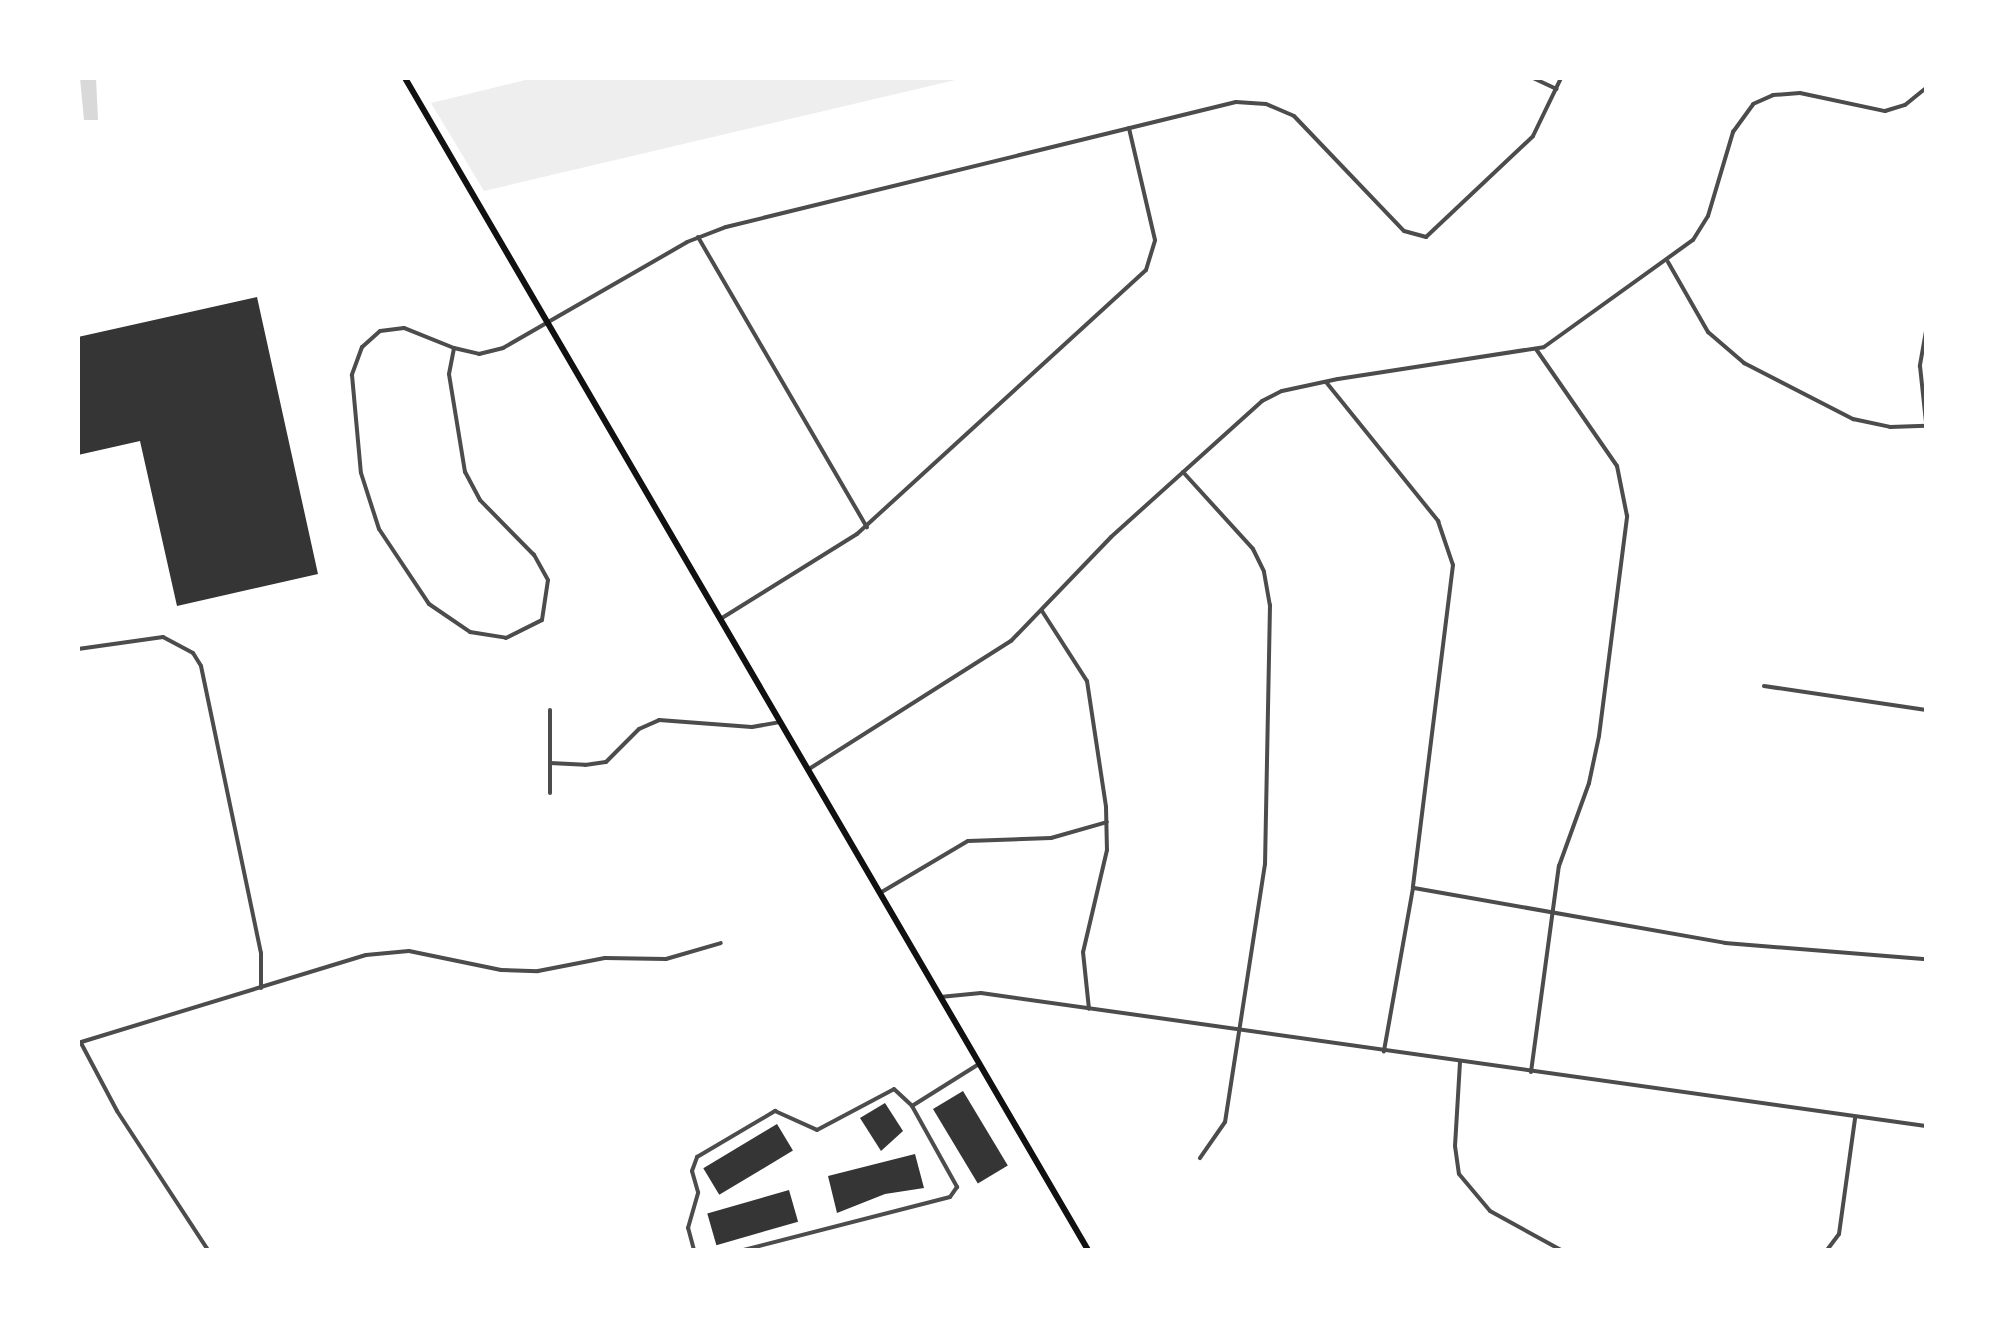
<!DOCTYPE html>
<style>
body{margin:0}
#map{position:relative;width:2004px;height:1328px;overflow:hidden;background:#fff;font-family:"Noto Sans",sans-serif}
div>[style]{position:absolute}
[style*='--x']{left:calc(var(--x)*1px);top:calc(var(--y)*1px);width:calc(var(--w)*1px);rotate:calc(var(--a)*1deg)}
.green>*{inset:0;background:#eee}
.water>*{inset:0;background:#d9d9d9}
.building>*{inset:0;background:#353535;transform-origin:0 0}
.minor>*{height:4px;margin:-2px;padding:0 2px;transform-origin:2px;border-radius:2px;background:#4c4c4c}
.secondary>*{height:6px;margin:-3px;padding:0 3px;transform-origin:3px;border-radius:3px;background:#111}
span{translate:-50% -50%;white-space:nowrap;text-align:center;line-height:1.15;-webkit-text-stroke:7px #fff;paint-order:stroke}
.frame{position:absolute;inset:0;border:80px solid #fff;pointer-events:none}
</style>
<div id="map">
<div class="green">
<div style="clip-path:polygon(533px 78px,964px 78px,484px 191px,431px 103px)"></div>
</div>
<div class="water">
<div style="clip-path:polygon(80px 78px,96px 78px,98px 120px,84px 120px)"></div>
</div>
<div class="building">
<div style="clip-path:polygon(257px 297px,318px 574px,177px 606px,140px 441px,78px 455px,78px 337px)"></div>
<div style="left:963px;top:1091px;width:87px;height:35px;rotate:59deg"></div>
<div style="clip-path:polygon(885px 1103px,903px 1131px,881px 1151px,860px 1118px)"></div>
<div style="left:777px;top:1124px;width:31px;height:86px;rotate:59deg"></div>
<div style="clip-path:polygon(915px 1154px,924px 1188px,885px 1194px,837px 1213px,828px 1176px)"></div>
<div style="left:789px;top:1190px;width:33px;height:85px;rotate:74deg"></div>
</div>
<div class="minor">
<div style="--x:1533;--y:78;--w:26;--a:25"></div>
<div style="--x:698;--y:237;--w:336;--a:59.8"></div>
<div style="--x:1668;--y:262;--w:81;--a:60.3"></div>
<div style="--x:1708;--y:332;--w:48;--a:40.7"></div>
<div style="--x:1744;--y:363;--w:123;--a:27.2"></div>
<div style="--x:1853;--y:419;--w:38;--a:12"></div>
<div style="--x:1890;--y:427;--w:36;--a:-2"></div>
<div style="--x:1926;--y:331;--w:36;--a:100"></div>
<div style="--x:1920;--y:366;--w:56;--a:83.9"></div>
<div style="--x:454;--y:348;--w:54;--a:-158.2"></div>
<div style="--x:404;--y:328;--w:24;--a:173"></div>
<div style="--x:380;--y:331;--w:24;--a:138"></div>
<div style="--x:362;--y:347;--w:30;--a:110"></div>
<div style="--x:352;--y:375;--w:98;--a:84.8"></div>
<div style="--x:361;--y:473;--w:59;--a:72.2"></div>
<div style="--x:379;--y:529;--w:90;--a:56.3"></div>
<div style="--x:429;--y:604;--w:50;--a:34.3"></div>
<div style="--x:470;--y:632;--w:36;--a:9"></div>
<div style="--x:506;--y:638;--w:40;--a:-26.6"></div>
<div style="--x:542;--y:620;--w:40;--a:-81.5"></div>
<div style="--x:548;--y:580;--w:29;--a:-119"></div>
<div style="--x:534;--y:555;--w:77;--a:-134.5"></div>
<div style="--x:480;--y:500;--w:32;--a:-118"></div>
<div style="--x:465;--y:472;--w:99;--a:-99.3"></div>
<div style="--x:449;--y:374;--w:26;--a:-79"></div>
<div style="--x:454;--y:348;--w:26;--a:13"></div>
<div style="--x:479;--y:354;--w:25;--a:-14"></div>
<div style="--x:503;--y:348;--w:212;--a:-29.9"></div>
<div style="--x:687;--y:242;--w:42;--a:-21"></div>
<div style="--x:726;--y:227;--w:525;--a:-13.77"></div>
<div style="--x:1236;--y:102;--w:30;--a:4"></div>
<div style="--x:1266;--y:104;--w:30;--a:23"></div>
<div style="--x:1294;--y:116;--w:159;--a:46.3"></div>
<div style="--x:1404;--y:231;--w:23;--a:15"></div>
<div style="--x:1426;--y:237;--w:147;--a:-43.3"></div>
<div style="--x:1533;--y:136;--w:64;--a:-64.2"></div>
<div style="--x:1326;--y:382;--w:179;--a:51.1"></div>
<div style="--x:1438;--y:521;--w:46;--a:71.2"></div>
<div style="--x:1453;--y:565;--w:325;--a:97.1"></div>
<div style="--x:1413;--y:888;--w:166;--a:100.1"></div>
<div style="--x:1183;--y:472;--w:104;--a:47.7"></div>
<div style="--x:1253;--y:549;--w:25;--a:64"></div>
<div style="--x:1264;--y:572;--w:34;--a:80"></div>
<div style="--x:1270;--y:605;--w:259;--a:91.1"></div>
<div style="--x:1265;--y:864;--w:261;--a:98.8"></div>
<div style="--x:1225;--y:1122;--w:44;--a:124.8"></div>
<div style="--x:1042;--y:611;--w:83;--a:57.3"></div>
<div style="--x:1087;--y:681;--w:127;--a:81.4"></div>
<div style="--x:1106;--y:807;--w:43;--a:88.7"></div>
<div style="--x:1107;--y:850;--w:105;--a:103.2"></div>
<div style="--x:1083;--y:952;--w:57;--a:84"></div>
<div style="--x:722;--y:618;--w:159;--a:-31.9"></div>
<div style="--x:857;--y:534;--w:391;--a:-42.4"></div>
<div style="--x:1146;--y:270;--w:31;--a:-73"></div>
<div style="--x:1155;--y:240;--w:115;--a:-103.1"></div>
<div style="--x:78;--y:649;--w:86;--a:-8"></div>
<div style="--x:163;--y:637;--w:34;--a:28"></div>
<div style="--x:193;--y:653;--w:15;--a:58"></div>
<div style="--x:201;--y:666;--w:293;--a:78.2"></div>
<div style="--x:261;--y:953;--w:35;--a:90"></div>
<div style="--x:1764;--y:686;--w:164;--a:8.4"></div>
<div style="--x:550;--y:710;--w:53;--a:90"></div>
<div style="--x:550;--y:763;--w:35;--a:3"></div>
<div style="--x:585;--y:765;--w:21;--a:-8"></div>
<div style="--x:606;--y:762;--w:47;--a:-45"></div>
<div style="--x:639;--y:729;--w:22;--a:-24"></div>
<div style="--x:659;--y:720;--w:93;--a:4.3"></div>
<div style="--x:752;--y:727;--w:28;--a:-10"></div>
<div style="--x:809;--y:769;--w:239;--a:-32.4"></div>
<div style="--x:1011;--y:641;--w:144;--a:-46.1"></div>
<div style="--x:1111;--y:537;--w:203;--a:-42"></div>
<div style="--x:1262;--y:401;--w:22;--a:-27"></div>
<div style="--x:1282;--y:391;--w:57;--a:-12.1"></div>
<div style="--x:1338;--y:379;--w:208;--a:-8.8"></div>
<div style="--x:1544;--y:347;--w:183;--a:-35.7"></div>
<div style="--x:1693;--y:240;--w:28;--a:-58"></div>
<div style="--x:1708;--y:216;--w:88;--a:-73.4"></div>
<div style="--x:1733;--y:132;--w:34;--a:-54"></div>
<div style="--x:1753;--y:104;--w:22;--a:-24"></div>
<div style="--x:1773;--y:95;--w:27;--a:-4"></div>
<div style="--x:1800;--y:93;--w:87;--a:12"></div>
<div style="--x:1885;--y:111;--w:21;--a:-17"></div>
<div style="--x:1905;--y:105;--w:27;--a:-39"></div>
<div style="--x:550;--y:793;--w:30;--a:-90"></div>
<div style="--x:1414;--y:888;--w:316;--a:10"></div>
<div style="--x:1725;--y:943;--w:202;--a:4.6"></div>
<div style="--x:880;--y:893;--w:102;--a:-30.6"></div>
<div style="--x:968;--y:841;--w:83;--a:-2.1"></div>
<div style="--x:1051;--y:838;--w:58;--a:-15.9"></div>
<div style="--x:1926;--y:961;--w:99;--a:90"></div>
<div style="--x:940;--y:997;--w:41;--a:-5.6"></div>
<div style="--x:981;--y:993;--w:954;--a:8.01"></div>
<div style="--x:78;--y:1043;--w:301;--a:-17"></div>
<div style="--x:366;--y:955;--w:43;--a:-5.3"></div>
<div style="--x:409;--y:951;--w:94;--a:11.7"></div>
<div style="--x:501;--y:970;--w:37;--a:2"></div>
<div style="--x:538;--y:971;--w:68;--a:-11"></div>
<div style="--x:605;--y:958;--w:61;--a:0.9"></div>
<div style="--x:666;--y:959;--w:57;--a:-16.2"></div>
<div style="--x:81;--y:1043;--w:77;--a:62.1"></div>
<div style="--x:117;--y:1111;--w:166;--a:56.8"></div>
<div style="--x:1460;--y:1062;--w:84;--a:93.4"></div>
<div style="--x:1455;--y:1146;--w:28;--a:82"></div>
<div style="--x:1459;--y:1174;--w:48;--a:50"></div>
<div style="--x:1490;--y:1211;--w:81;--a:28.8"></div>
<div style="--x:1531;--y:1072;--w:208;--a:-82.3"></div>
<div style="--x:1559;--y:866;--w:88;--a:-70.1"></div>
<div style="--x:1589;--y:783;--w:48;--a:-78"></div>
<div style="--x:1599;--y:736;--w:222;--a:-82.7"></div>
<div style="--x:1627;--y:516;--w:51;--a:-101.3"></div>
<div style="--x:1617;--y:466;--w:142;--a:-124.7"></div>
<div style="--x:912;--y:1106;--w:79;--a:-32.1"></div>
<div style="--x:694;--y:1250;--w:23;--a:-105"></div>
<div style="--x:688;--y:1228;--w:37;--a:-74"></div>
<div style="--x:698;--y:1192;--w:22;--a:-106"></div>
<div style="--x:692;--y:1171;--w:15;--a:-70"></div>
<div style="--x:697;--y:1157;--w:91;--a:-30.5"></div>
<div style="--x:775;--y:1111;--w:46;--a:24.3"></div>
<div style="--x:817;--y:1130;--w:87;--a:-28"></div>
<div style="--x:894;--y:1089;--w:25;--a:43"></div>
<div style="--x:912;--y:1106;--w:93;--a:60.9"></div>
<div style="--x:957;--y:1187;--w:12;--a:125"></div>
<div style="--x:950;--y:1197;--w:214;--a:165.6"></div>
<div style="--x:1827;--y:1250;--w:20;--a:-53"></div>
<div style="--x:1839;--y:1234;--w:117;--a:-82.1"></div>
</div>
<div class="secondary">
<div style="--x:405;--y:78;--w:1356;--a:59.77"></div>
</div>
<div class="frame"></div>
</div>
